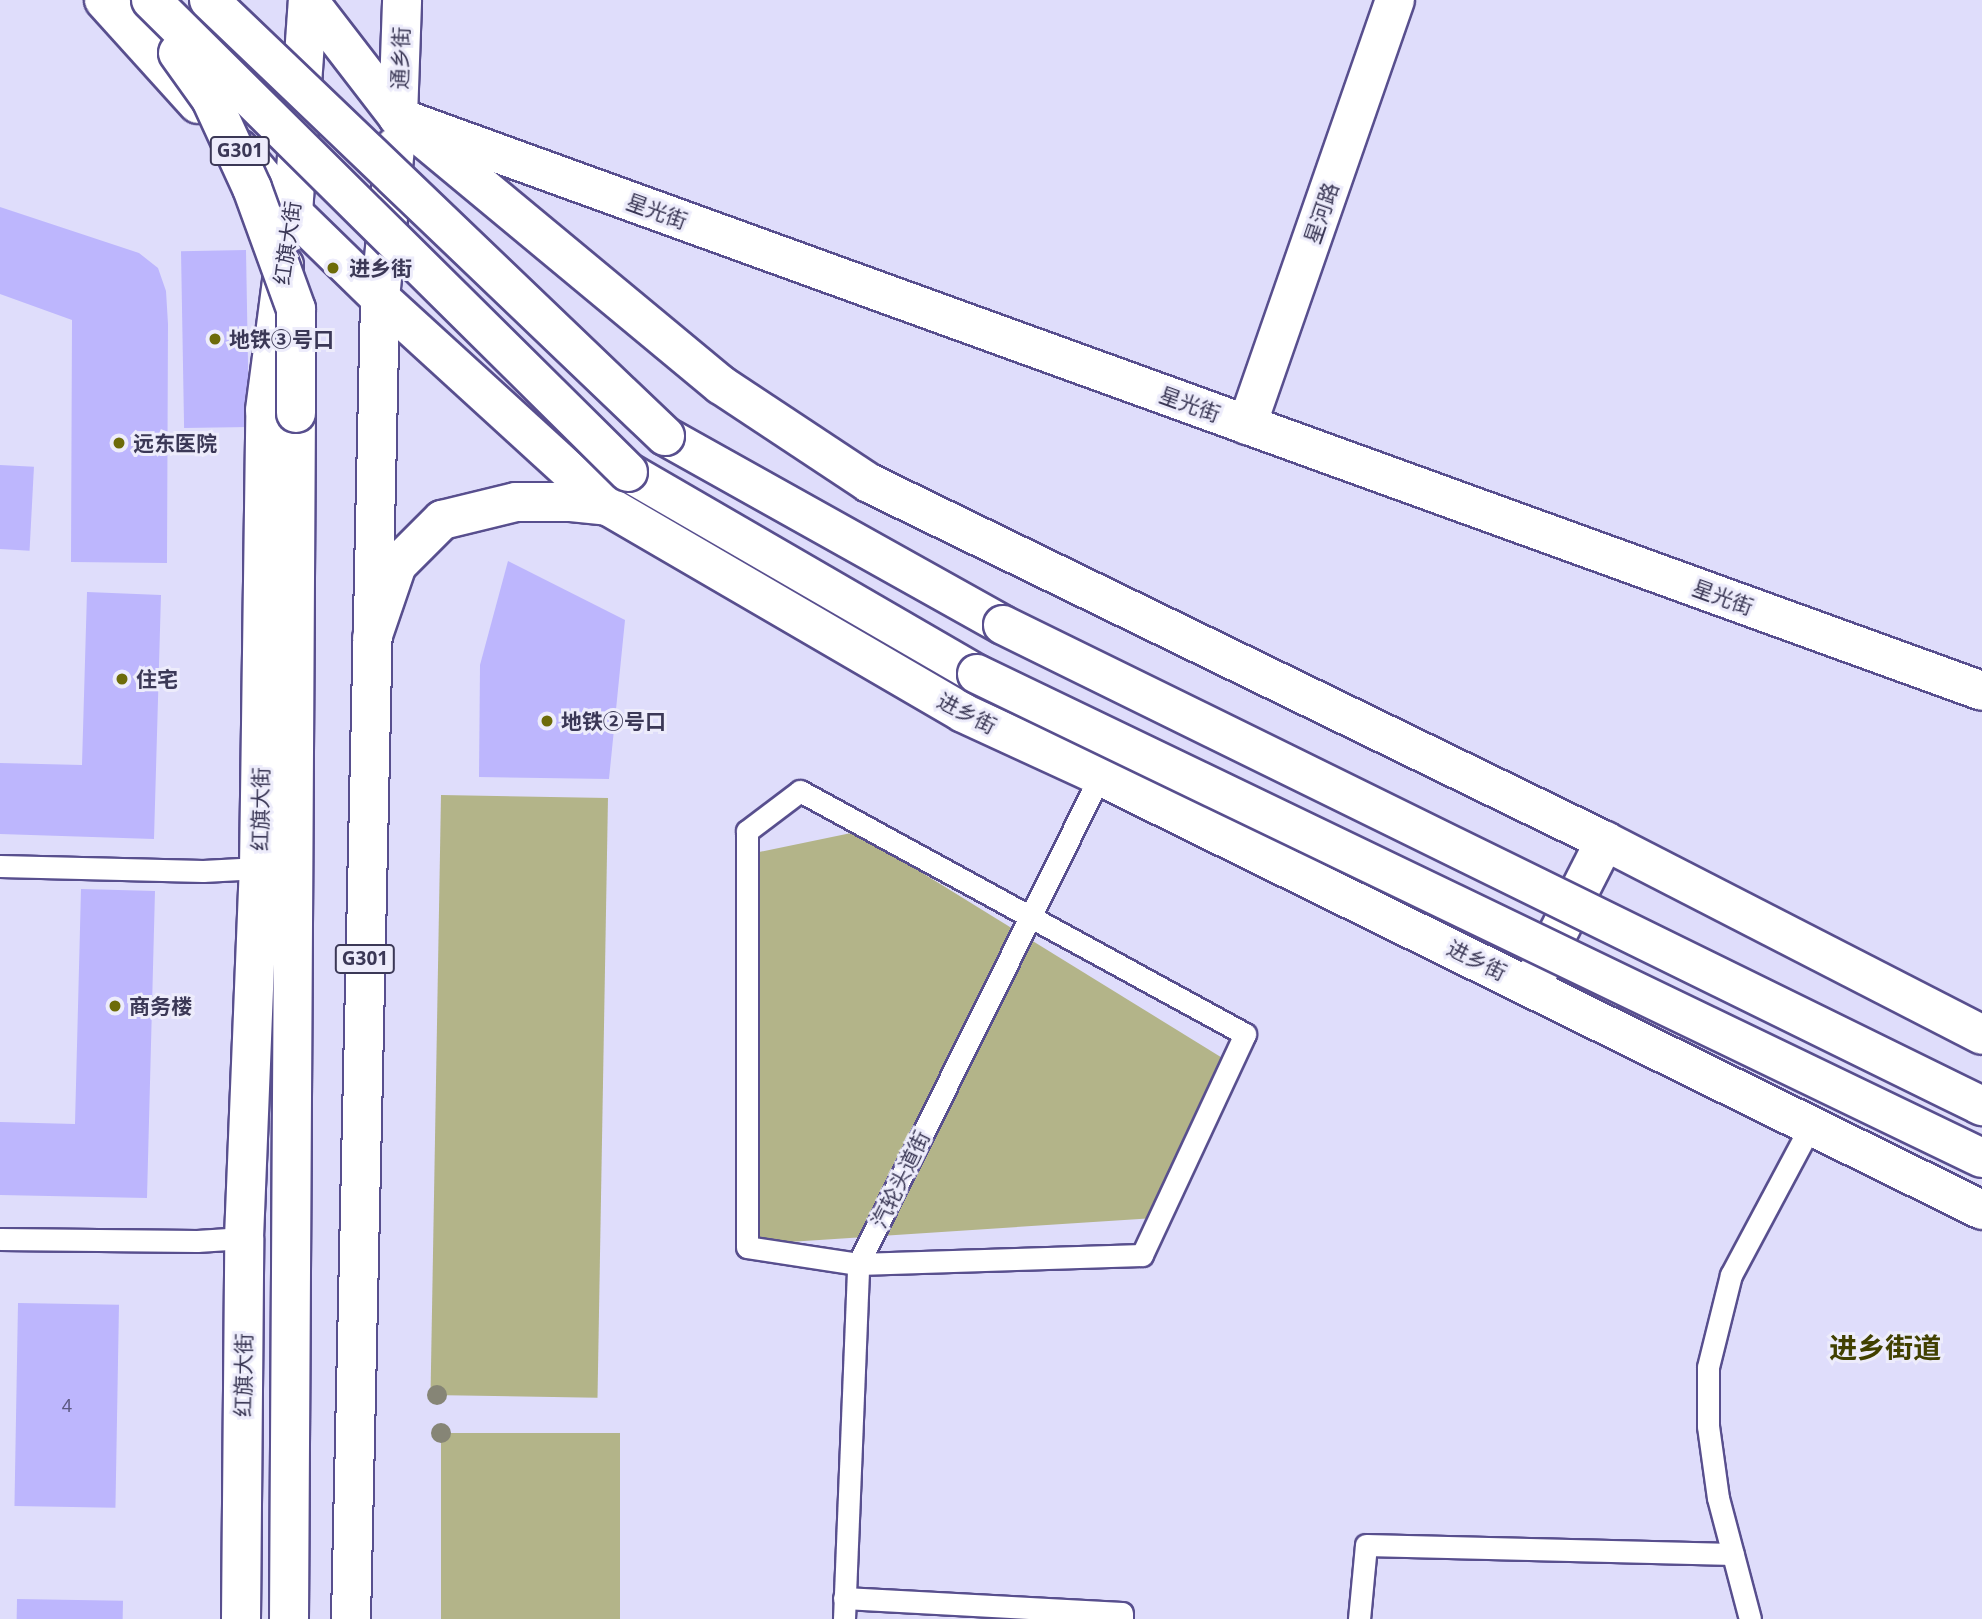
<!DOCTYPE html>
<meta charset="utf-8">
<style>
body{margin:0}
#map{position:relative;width:1982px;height:1619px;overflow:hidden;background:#dfddfb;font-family:"Noto Sans","Noto Sans SC",sans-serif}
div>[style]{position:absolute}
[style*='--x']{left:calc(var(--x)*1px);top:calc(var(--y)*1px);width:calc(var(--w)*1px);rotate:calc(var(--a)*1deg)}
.green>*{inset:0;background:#b3b489;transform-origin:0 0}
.building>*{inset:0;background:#bdb6fd;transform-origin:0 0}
.roads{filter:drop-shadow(2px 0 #584f8e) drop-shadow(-2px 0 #584f8e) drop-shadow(0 2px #584f8e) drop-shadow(0 -2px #584f8e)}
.service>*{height:21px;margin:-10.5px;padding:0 10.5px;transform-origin:10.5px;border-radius:10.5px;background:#fff}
.tertiary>*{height:38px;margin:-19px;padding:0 19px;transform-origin:19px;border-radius:19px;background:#fff}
.primary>*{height:38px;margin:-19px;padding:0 19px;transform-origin:19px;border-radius:19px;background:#fff}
.trunk>*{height:38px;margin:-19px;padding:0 19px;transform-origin:19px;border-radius:19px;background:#fff}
.bridges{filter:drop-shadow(2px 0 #584f8e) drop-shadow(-2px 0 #584f8e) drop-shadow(0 2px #584f8e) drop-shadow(0 -2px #584f8e)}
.trunk-bridge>*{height:38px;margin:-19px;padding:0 19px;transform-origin:19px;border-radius:19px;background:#fff}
.trees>*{width:20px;height:20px;margin:-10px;border-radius:50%;background:#868576}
.dots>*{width:19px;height:19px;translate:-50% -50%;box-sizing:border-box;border:4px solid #edecfb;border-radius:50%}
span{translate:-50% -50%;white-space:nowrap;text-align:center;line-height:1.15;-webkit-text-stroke:6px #edecfb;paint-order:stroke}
.number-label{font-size:18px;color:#5c5880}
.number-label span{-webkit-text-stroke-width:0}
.shield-label span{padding:2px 5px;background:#edecfb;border:2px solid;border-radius:5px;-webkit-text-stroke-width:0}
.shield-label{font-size:19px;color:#3b3856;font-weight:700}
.street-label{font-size:21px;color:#3b3856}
.poi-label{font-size:21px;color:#3b3856;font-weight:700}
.left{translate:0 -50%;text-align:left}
.district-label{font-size:28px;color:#414000;font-weight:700}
</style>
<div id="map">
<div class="green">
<div style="left:441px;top:795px;width:167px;height:600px;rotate:1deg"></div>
<div style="clip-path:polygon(856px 832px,1224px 1059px,1155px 1218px,757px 1244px,759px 852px)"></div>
<div style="left:441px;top:1433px;width:179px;height:186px"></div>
</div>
<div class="building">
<div style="clip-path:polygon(0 207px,139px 253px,158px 268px,166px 291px,168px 324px,167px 563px,71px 562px,72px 320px,0 294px)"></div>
<div style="left:246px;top:250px;width:177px;height:65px;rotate:89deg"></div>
<div style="left:0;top:465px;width:34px;height:84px;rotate:3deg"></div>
<div style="clip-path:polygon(508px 561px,625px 620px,609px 779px,479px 777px,480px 665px)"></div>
<div style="clip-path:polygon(87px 592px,161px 595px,154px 839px,0 834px,0 763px,82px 765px)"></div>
<div style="clip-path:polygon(81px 889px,155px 891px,147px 1198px,0 1195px,0 1122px,75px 1124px)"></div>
<div style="left:18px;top:1303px;width:101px;height:203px;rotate:1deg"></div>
<div style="left:17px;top:1599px;width:106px;height:20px;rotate:1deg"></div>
</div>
<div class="roads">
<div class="service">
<div style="--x:800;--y:791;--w:507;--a:28.64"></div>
<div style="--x:1245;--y:1034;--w:244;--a:115"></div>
<div style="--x:1142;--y:1255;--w:284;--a:178.2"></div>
<div style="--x:858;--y:1264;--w:112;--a:-171.3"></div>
<div style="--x:747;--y:1247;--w:416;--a:-90"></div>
<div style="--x:747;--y:831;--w:66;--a:-37"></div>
<div style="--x:0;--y:866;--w:203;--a:1.4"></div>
<div style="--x:203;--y:871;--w:56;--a:-3.1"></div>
<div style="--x:0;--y:1239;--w:197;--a:0.6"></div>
<div style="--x:197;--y:1241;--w:47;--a:-3.7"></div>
<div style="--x:844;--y:1598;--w:278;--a:3.1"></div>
<div style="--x:1122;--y:1613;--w:6;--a:90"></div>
<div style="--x:844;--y:1619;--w:355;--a:-87.7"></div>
<div style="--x:858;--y:1264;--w:545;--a:-63.62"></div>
<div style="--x:1359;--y:1619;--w:74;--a:-84.6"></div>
<div style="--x:1366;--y:1545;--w:367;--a:1.4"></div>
<div style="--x:1750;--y:1619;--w:125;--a:-104.8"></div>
<div style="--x:1718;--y:1498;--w:73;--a:-97.9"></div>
<div style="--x:1708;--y:1426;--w:59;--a:-90"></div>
<div style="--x:1708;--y:1367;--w:95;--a:-76"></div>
<div style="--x:1731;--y:1275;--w:168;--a:-61.9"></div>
</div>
<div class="tertiary">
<div style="--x:403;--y:119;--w:1679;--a:19.91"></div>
<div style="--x:1247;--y:425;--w:450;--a:-70.8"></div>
<div style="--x:1531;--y:986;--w:163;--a:-63"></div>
</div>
<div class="primary">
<div style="--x:398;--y:117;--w:117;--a:-88"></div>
<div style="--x:241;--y:1619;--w:381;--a:-89.5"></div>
<div style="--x:244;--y:1238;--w:370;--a:-87.7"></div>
<div style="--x:259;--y:868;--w:458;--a:-89.2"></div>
<div style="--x:265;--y:410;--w:146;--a:-82.5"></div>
<div style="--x:289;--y:1619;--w:1206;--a:-89.67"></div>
<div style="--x:351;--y:1619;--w:1321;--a:-88.74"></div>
</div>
<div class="trunk">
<div style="--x:104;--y:0;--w:140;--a:47.9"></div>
<div style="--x:308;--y:0;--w:148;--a:52.4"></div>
<div style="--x:398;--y:117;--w:420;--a:39.7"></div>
<div style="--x:721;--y:385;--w:178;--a:33.5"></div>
<div style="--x:869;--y:483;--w:818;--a:25.94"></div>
<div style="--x:1605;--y:841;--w:424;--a:27.2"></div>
<div style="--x:239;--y:149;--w:84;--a:49.8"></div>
<div style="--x:293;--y:213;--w:122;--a:44.3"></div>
<div style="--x:380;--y:298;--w:309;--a:42.4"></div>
<div style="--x:608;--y:506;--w:411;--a:30.2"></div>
<div style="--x:963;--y:713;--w:151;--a:24.7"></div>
<div style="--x:1100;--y:776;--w:983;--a:26.2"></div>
<div style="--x:293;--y:213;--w:214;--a:-86"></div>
<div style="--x:380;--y:298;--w:152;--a:-84.3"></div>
<div style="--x:665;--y:436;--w:387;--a:29.2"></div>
<div style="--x:628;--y:472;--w:403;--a:30.1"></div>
<div style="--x:372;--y:638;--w:77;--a:-71.1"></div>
<div style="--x:397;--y:565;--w:64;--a:-45"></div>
<div style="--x:442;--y:520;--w:76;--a:-13.7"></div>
<div style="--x:516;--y:502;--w:55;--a:0"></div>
<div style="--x:571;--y:502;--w:37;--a:6"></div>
</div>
</div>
<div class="bridges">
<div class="trunk-bridge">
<div style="--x:151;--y:0;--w:671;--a:44.7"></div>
<div style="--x:209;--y:0;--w:631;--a:43.72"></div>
<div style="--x:178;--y:53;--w:57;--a:54.3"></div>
<div style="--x:211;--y:99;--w:98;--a:65.3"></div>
<div style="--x:252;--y:188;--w:129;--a:70"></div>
<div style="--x:296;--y:309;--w:104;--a:90"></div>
<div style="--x:1003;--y:625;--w:1091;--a:26.17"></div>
<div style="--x:977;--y:674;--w:1115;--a:25.72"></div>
</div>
</div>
<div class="trees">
<div style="left:437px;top:1395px"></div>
<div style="left:441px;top:1433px"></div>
</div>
<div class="dots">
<div style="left:333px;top:268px;background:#6d6b09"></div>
<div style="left:215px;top:339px;background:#6d6b09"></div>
<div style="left:119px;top:443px;background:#6d6b09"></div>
<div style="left:122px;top:679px;background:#6d6b09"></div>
<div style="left:547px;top:721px;background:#6d6b09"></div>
<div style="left:115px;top:1006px;background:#6d6b09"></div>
</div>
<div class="number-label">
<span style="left:67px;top:1405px">4</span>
</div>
<div class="shield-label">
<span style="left:240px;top:151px">G301</span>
<span style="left:365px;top:959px">G301</span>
</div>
<div class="street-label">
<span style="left:400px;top:58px;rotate:-88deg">通乡街</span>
<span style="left:657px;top:211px;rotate:20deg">星光街</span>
<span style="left:1321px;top:213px;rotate:-71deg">星河路</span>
<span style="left:287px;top:243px;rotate:-82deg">红旗大街</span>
<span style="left:1190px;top:404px;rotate:20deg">星光街</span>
<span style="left:1723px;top:597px;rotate:20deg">星光街</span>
<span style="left:967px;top:713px;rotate:27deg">进乡街</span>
<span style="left:260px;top:809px;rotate:-89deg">红旗大街</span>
<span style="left:1477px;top:960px;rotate:26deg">进乡街</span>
<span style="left:900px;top:1179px;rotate:-64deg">汽轮头道街</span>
<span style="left:243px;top:1375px;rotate:-89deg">红旗大街</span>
</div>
<div class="poi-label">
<span class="left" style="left:349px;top:268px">进乡街</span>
<span class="left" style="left:229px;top:339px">地铁③号口</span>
<span class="left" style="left:133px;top:443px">远东医院</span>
<span class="left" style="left:136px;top:679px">住宅</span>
<span class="left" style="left:561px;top:721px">地铁②号口</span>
<span class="left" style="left:129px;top:1006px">商务楼</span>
</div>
<div class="district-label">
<span style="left:1885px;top:1347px">进乡街道</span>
</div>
</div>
